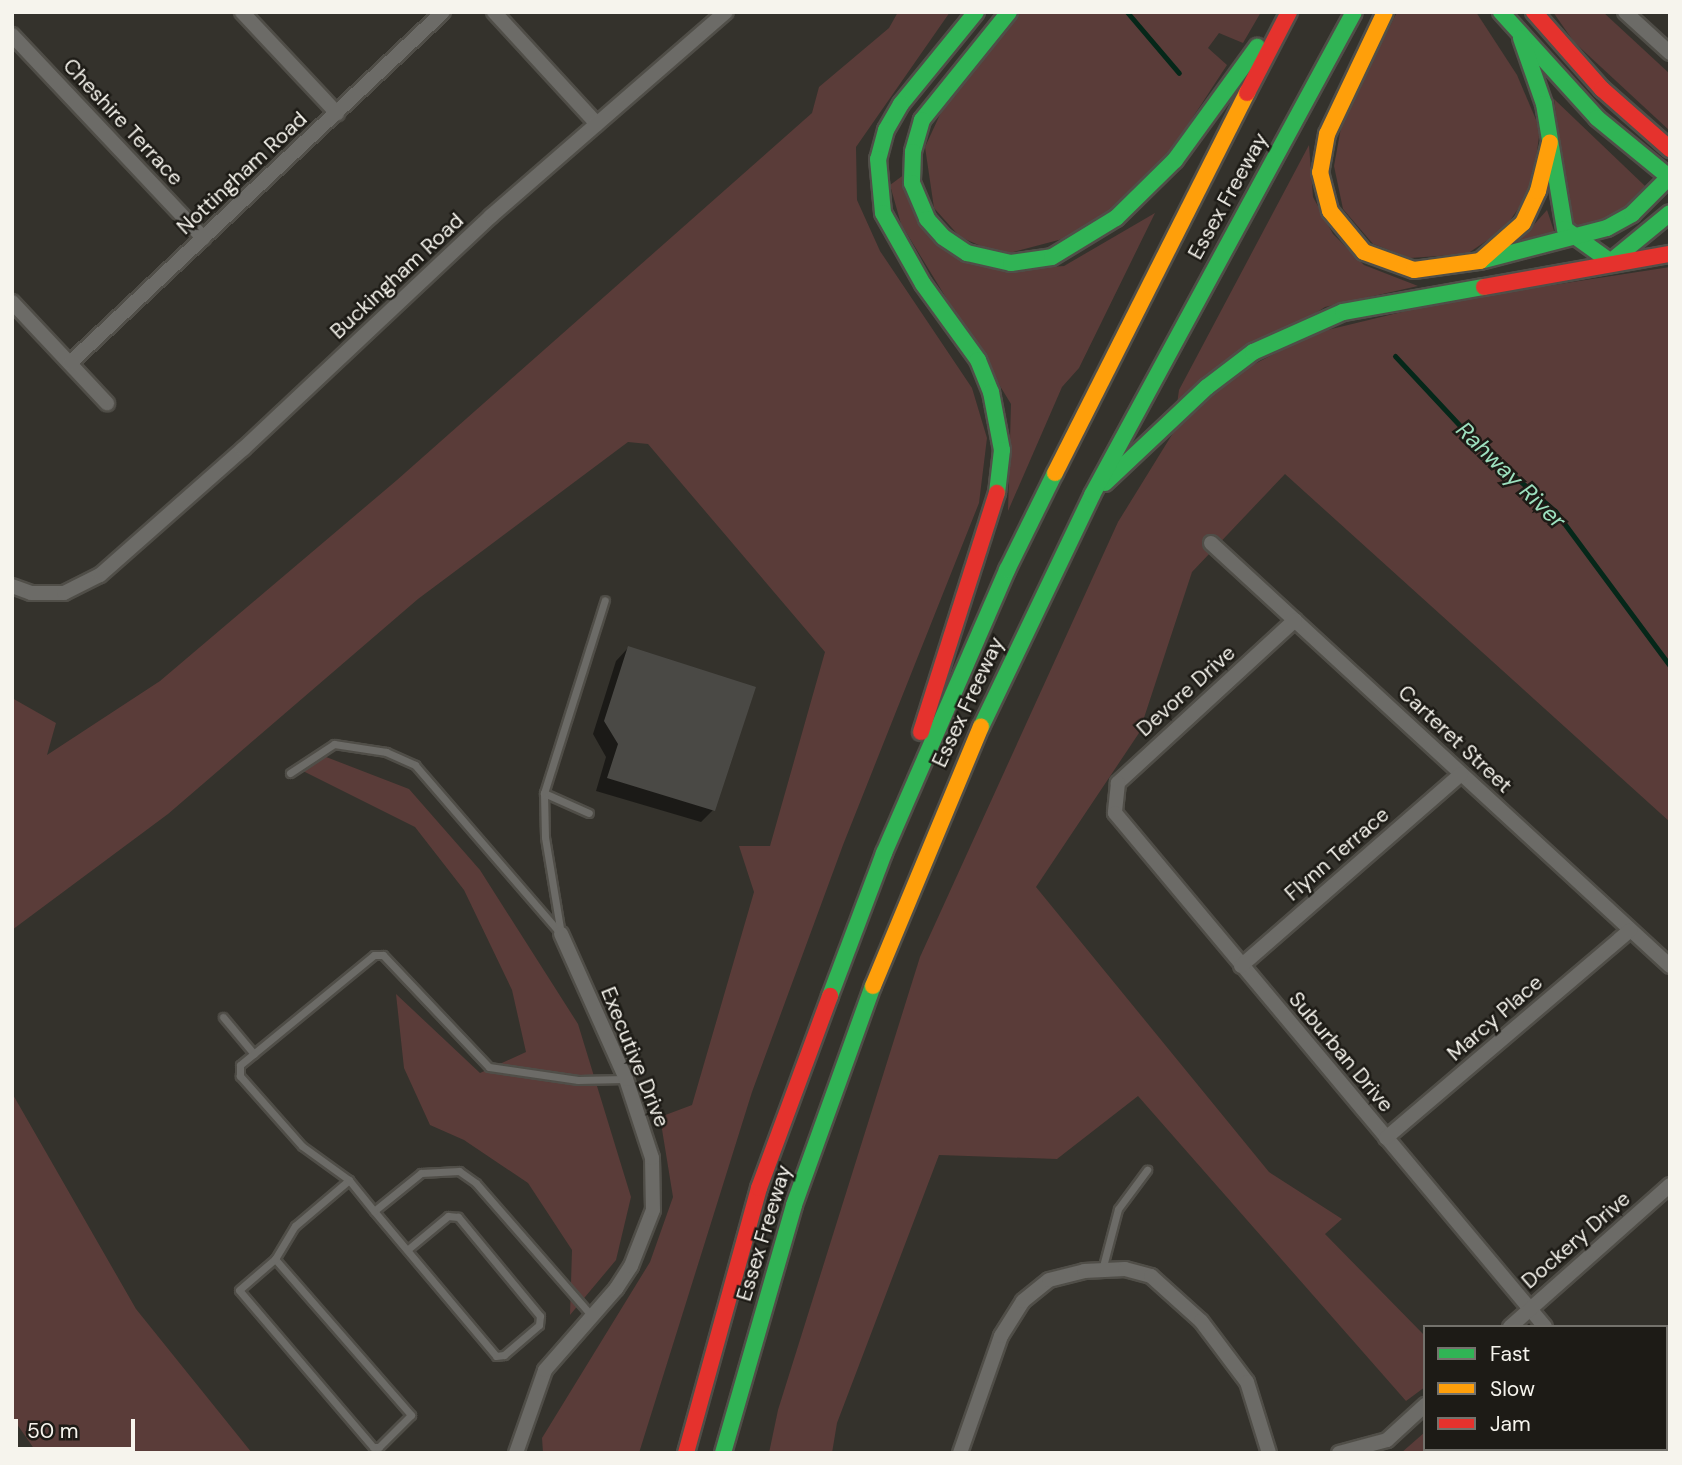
<!DOCTYPE html>
<style>
body{margin:0}
#map{position:relative;width:1682px;height:1465px;overflow:hidden;background:#34322c;font-family:"DM Sans",sans-serif}
div>[style]{position:absolute}
[style*='--x']{left:calc(var(--x)*1px);top:calc(var(--y)*1px);width:calc(var(--w)*1px);rotate:calc(var(--a)*1deg)}
.green>*{inset:0;background:#5a3c39}
.shadow>*{inset:0;background:#0007}
.stream>*{height:5px;margin:-2.5px;padding:0 2.5px;transform-origin:2.5px;border-radius:2.5px;background:#052719}
.building>*{inset:0;background:#4a4945}
.roads{filter:drop-shadow(2px 0 #504e48) drop-shadow(-2px 0 #504e48) drop-shadow(0 2px #504e48) drop-shadow(0 -2px #504e48)}
.lane>*{height:7px;margin:-3.5px;padding:0 3.5px;transform-origin:3.5px;border-radius:3.5px;background:#6c6b67}
.street>*{height:14px;margin:-7px;padding:0 7px;transform-origin:7px;border-radius:7px;background:#6c6b67}
.fast>*{height:16px;margin:-8px;padding:0 8px;transform-origin:8px;border-radius:8px;background:#30b455}
.slow>*{height:16px;margin:-8px;padding:0 8px;transform-origin:8px;border-radius:8px;background:#ff9f0a}
.jam>*{height:16px;margin:-8px;padding:0 8px;transform-origin:8px;border-radius:8px;background:#e5322d}
span{translate:-50% -50%;white-space:nowrap;text-align:center;line-height:1.15;-webkit-text-stroke:5px #1d1b16;paint-order:stroke}
.street-label{font-size:21px;color:#f6f4ed}
.water-label{font-size:23px;color:#9de1bf;font-style:italic}
.frame{position:absolute;inset:0;border:14px solid #f6f4ed;pointer-events:none}
.legend{position:absolute;left:1423px;top:1325px;width:245px;height:126px;box-sizing:border-box;background:#1d1b16;border:2px solid #74726c;margin:0;padding:9px 12px;list-style:none;font-size:21px;color:#f6f4ed}
.legend li{display:flex;align-items:center;gap:14px;height:35px}
.legend b{width:35px;border:2px solid #74726c}
.scale{position:absolute;left:14px;top:1419px;width:121px;height:32px;box-sizing:border-box;border:4px solid #f6f4ed;border-top:0;padding-left:9px;font-size:21px;line-height:24px;white-space:nowrap;color:#f6f4ed;-webkit-text-stroke:5px #1d1b16;paint-order:stroke}
</style>
<div id="map">
<div class="green">
<div style="clip-path:polygon(898px 12px,950px 12px,856px 147px,857px 200px,880px 251px,972px 388px,987px 438px,979px 503px,843px 845px,752px 1092px,639px 1453px,543px 1453px,542px 1438px,650px 1262px,673px 1197px,660px 1117px,692px 1105px,754px 892px,739px 846px,770px 846px,825px 652px,648px 444px,628px 442px,418px 599px,168px 814px,12px 930px,12px 698px,56px 723px,47px 755px,160px 681px,397px 480px,812px 113px,819px 87px,889px 28px)"></div>
<div style="clip-path:polygon(1020px 12px,1261px 12px,1243px 43px,1219px 33px,1208px 48px,1227px 65px,1159px 169px,1085px 233px,1002px 255px,960px 237px,934px 208px,925px 147px,943px 108px)"></div>
<div style="clip-path:polygon(1397px 12px,1476px 12px,1517px 75px,1540px 129px,1532px 189px,1504px 229px,1467px 254px,1410px 258px,1373px 244px,1343px 209px,1334px 166px,1342px 122px)"></div>
<div style="clip-path:polygon(1553px 12px,1603px 12px,1670px 74px,1670px 131px,1574px 42px)"></div>
<div style="clip-path:polygon(1554px 99px,1645px 186px,1613px 218px,1578px 230px,1569px 217px)"></div>
<div style="clip-path:polygon(1309px 145px,1313px 197px,1333px 234px,1364px 265px,1418px 286px,1325px 307px,1177px 404px,1179px 390px)"></div>
<div style="clip-path:polygon(905px 174px,920px 224px,1009px 270px,1064px 266px,1155px 213px,1079px 368px,1062px 387px,1008px 511px,1011px 404px,901px 224px,890px 185px)"></div>
<div style="clip-path:polygon(1547px 210px,1555px 234px,1514px 247px)"></div>
<div style="clip-path:polygon(1670px 267px,1670px 822px,1285px 474px,1192px 572px,1139px 733px,1036px 887px,1269px 1172px,1342px 1219px,1325px 1234px,1425px 1336px,1425px 1387px,1406px 1401px,1138px 1096px,1057px 1159px,939px 1155px,837px 1423px,832px 1453px,769px 1453px,778px 1410px,920px 957px,1118px 522px,1173px 433px,1237px 373px,1315px 333px,1443px 302px)"></div>
<div style="clip-path:polygon(321px 755px,409px 789px,480px 870px,578px 1024px,631px 1197px,616px 1260px,570px 1315px,572px 1250px,528px 1183px,464px 1140px,430px 1125px,404px 1068px,396px 994px,480px 1073px,526px 1052px,512px 990px,464px 890px,415px 827px,299px 769px)"></div>
<div style="clip-path:polygon(12px 1093px,136px 1309px,252px 1453px,37px 1453px,12px 1417px)"></div>
<div style="clip-path:polygon(1425px 1432px,1425px 1449px,1507px 1453px,1401px 1453px)"></div>
</div>
<div class="shadow">
<div style="clip-path:polygon(628px 648px,713px 810px,701px 822px,596px 791px,606px 757px,593px 734px,616px 661px)"></div>
</div>
<div class="stream">
<div style="--x:1127;--y:12;--w:80;--a:49.6"></div>
<div style="--x:1395;--y:356;--w:120;--a:47"></div>
<div style="--x:1477;--y:444;--w:103;--a:40.7"></div>
<div style="--x:1555;--y:511;--w:193;--a:53.4"></div>
</div>
<div class="building">
<div style="clip-path:polygon(628px 646px,756px 687px,715px 811px,607px 778px,618px 744px,604px 721px)"></div>
</div>
<div class="roads">
<div class="lane">
<div style="--x:290;--y:773;--w:53;--a:-33.4"></div>
<div style="--x:334;--y:744;--w:53;--a:8.7"></div>
<div style="--x:386;--y:752;--w:32;--a:24"></div>
<div style="--x:415;--y:765;--w:223;--a:49.2"></div>
<div style="--x:544;--y:793;--w:49;--a:24"></div>
<div style="--x:561;--y:934;--w:98;--a:-99.4"></div>
<div style="--x:545;--y:837;--w:44;--a:-91.3"></div>
<div style="--x:544;--y:793;--w:202;--a:-72.5"></div>
<div style="--x:223;--y:1017;--w:48;--a:50"></div>
<div style="--x:374;--y:1211;--w:189;--a:49.9"></div>
<div style="--x:496;--y:1356;--w:8;--a:-7"></div>
<div style="--x:504;--y:1355;--w:46;--a:-40.6"></div>
<div style="--x:539;--y:1325;--w:9;--a:-84"></div>
<div style="--x:540;--y:1316;--w:129;--a:-129.6"></div>
<div style="--x:458;--y:1217;--w:10;--a:-174"></div>
<div style="--x:448;--y:1216;--w:53;--a:140.3"></div>
<div style="--x:275;--y:1259;--w:207;--a:48.9"></div>
<div style="--x:411;--y:1415;--w:45;--a:135"></div>
<div style="--x:379;--y:1447;--w:6;--a:180"></div>
<div style="--x:373;--y:1447;--w:206;--a:-130.5"></div>
<div style="--x:239;--y:1290;--w:48;--a:-40.7"></div>
<div style="--x:275;--y:1259;--w:39;--a:-59"></div>
<div style="--x:295;--y:1226;--w:71;--a:-40.4"></div>
<div style="--x:1102;--y:1270;--w:63;--a:-75.3"></div>
<div style="--x:1118;--y:1209;--w:49;--a:-53.4"></div>
<div style="--x:591;--y:1315;--w:175;--a:-131.1"></div>
<div style="--x:476;--y:1183;--w:21;--a:-145"></div>
<div style="--x:459;--y:1171;--w:38;--a:177"></div>
<div style="--x:421;--y:1173;--w:60;--a:141"></div>
<div style="--x:374;--y:1211;--w:40;--a:-129"></div>
<div style="--x:349;--y:1180;--w:58;--a:-144.1"></div>
<div style="--x:302;--y:1146;--w:94;--a:-131.5"></div>
<div style="--x:240;--y:1076;--w:11;--a:-90"></div>
<div style="--x:240;--y:1065;--w:173;--a:-39.4"></div>
<div style="--x:374;--y:955;--w:9;--a:0"></div>
<div style="--x:383;--y:955;--w:154;--a:46.6"></div>
<div style="--x:489;--y:1067;--w:90;--a:8.3"></div>
<div style="--x:578;--y:1080;--w:47;--a:-1.2"></div>
</div>
<div class="street">
<div style="--x:242;--y:12;--w:139;--a:46.8"></div>
<div style="--x:494;--y:12;--w:152;--a:47.4"></div>
<div style="--x:1625;--y:12;--w:61;--a:42.3"></div>
<div style="--x:12;--y:35;--w:279;--a:46.7"></div>
<div style="--x:12;--y:302;--w:139;--a:46.8"></div>
<div style="--x:70;--y:363;--w:512;--a:-43.26"></div>
<div style="--x:1211;--y:543;--w:624;--a:42.66"></div>
<div style="--x:12;--y:586;--w:20;--a:20"></div>
<div style="--x:31;--y:593;--w:33;--a:0"></div>
<div style="--x:64;--y:593;--w:40;--a:-26.6"></div>
<div style="--x:100;--y:575;--w:191;--a:-41.4"></div>
<div style="--x:243;--y:449;--w:340;--a:-43.2"></div>
<div style="--x:491;--y:216;--w:311;--a:-41"></div>
<div style="--x:1295;--y:620;--w:241;--a:137.4"></div>
<div style="--x:1118;--y:783;--w:30;--a:96"></div>
<div style="--x:1115;--y:813;--w:670;--a:50.08"></div>
<div style="--x:1241;--y:966;--w:292;--a:-41.1"></div>
<div style="--x:1386;--y:1138;--w:321;--a:-40.4"></div>
<div style="--x:1510;--y:1327;--w:214;--a:-41.6"></div>
<div style="--x:1648;--y:1449;--w:5;--a:53"></div>
<div style="--x:516;--y:1453;--w:88;--a:-70.7"></div>
<div style="--x:545;--y:1370;--w:108;--a:-48.8"></div>
<div style="--x:616;--y:1289;--w:27;--a:-57"></div>
<div style="--x:631;--y:1266;--w:60;--a:-68.6"></div>
<div style="--x:653;--y:1210;--w:52;--a:-91.1"></div>
<div style="--x:652;--y:1158;--w:83;--a:-108.2"></div>
<div style="--x:626;--y:1079;--w:159;--a:-114.1"></div>
<div style="--x:960;--y:1453;--w:124;--a:-70.7"></div>
<div style="--x:1001;--y:1336;--w:41;--a:-57.8"></div>
<div style="--x:1023;--y:1301;--w:33;--a:-39"></div>
<div style="--x:1049;--y:1280;--w:36;--a:-14"></div>
<div style="--x:1084;--y:1271;--w:41;--a:-2.8"></div>
<div style="--x:1125;--y:1269;--w:27;--a:15"></div>
<div style="--x:1151;--y:1276;--w:67;--a:42"></div>
<div style="--x:1201;--y:1321;--w:76;--a:53"></div>
<div style="--x:1247;--y:1382;--w:74;--a:72.8"></div>
<div style="--x:1339;--y:1453;--w:50;--a:-15.2"></div>
<div style="--x:1387;--y:1440;--w:52;--a:-42.6"></div>
</div>
<div class="fast">
<div style="--x:976;--y:12;--w:119;--a:129.2"></div>
<div style="--x:901;--y:104;--w:30;--a:120"></div>
<div style="--x:886;--y:130;--w:30;--a:105"></div>
<div style="--x:878;--y:159;--w:54;--a:84.7"></div>
<div style="--x:883;--y:213;--w:81;--a:60.6"></div>
<div style="--x:923;--y:284;--w:94;--a:54.1"></div>
<div style="--x:978;--y:360;--w:35;--a:68"></div>
<div style="--x:991;--y:392;--w:59;--a:79.3"></div>
<div style="--x:1002;--y:450;--w:43;--a:96.6"></div>
<div style="--x:1009;--y:12;--w:139;--a:128.9"></div>
<div style="--x:922;--y:120;--w:33;--a:106"></div>
<div style="--x:913;--y:152;--w:31;--a:92"></div>
<div style="--x:912;--y:183;--w:39;--a:67"></div>
<div style="--x:927;--y:219;--w:24;--a:48"></div>
<div style="--x:943;--y:237;--w:29;--a:34"></div>
<div style="--x:967;--y:253;--w:45;--a:12.8"></div>
<div style="--x:1011;--y:263;--w:41;--a:-8.3"></div>
<div style="--x:1052;--y:257;--w:75;--a:-31.4"></div>
<div style="--x:1116;--y:218;--w:83;--a:-44.5"></div>
<div style="--x:1175;--y:160;--w:140;--a:-54"></div>
<div style="--x:1501;--y:12;--w:143;--a:47.8"></div>
<div style="--x:1597;--y:118;--w:94;--a:39.4"></div>
<div style="--x:1521;--y:38;--w:70;--a:70.8"></div>
<div style="--x:1544;--y:104;--w:127;--a:80.5"></div>
<div style="--x:1565;--y:229;--w:57;--a:35.7"></div>
<div style="--x:1614;--y:259;--w:72;--a:-39.4"></div>
<div style="--x:1484;--y:260;--w:127;--a:-14.6"></div>
<div style="--x:1607;--y:228;--w:29;--a:-29"></div>
<div style="--x:1632;--y:214;--w:54;--a:-45"></div>
<div style="--x:1105;--y:483;--w:140;--a:-43.3"></div>
<div style="--x:1207;--y:387;--w:58;--a:-37.3"></div>
<div style="--x:1253;--y:352;--w:98;--a:-24"></div>
<div style="--x:1343;--y:312;--w:143;--a:-10.1"></div>
<div style="--x:981;--y:727;--w:257;--a:-64.4"></div>
<div style="--x:1092;--y:495;--w:549;--a:-61.52"></div>
<div style="--x:830;--y:996;--w:153;--a:-69.3"></div>
<div style="--x:884;--y:853;--w:309;--a:-66.5"></div>
<div style="--x:1007;--y:570;--w:108;--a:-63.7"></div>
<div style="--x:723;--y:1453;--w:258;--a:-74"></div>
<div style="--x:794;--y:1205;--w:233;--a:-70.2"></div>
</div>
<div class="slow">
<div style="--x:1385;--y:12;--w:135;--a:115.4"></div>
<div style="--x:1327;--y:134;--w:39;--a:100"></div>
<div style="--x:1320;--y:172;--w:40;--a:75.6"></div>
<div style="--x:1330;--y:211;--w:53;--a:50.3"></div>
<div style="--x:1364;--y:252;--w:53;--a:19.8"></div>
<div style="--x:1414;--y:270;--w:67;--a:-7.8"></div>
<div style="--x:1480;--y:261;--w:57;--a:-41.5"></div>
<div style="--x:1523;--y:223;--w:35;--a:-65"></div>
<div style="--x:1538;--y:191;--w:50;--a:-76.2"></div>
<div style="--x:1055;--y:473;--w:426;--a:-63.2"></div>
<div style="--x:873;--y:986;--w:281;--a:-67.4"></div>
</div>
<div class="jam">
<div style="--x:1534;--y:12;--w:103;--a:48.6"></div>
<div style="--x:1602;--y:89;--w:91;--a:41.4"></div>
<div style="--x:1247;--y:93;--w:91;--a:-62.6"></div>
<div style="--x:1484;--y:287;--w:189;--a:-10.1"></div>
<div style="--x:921;--y:732;--w:251;--a:-72.4"></div>
<div style="--x:686;--y:1453;--w:275;--a:-74.6"></div>
<div style="--x:759;--y:1188;--w:205;--a:-69.7"></div>
</div>
</div>
<div class="street-label">
<span style="left:123px;top:122px;rotate:47deg">Cheshire Terrace</span>
<span style="left:242px;top:173px;rotate:-43deg">Nottingham Road</span>
<span style="left:1228px;top:196px;rotate:-61deg">Essex Freeway</span>
<span style="left:397px;top:276px;rotate:-43deg">Buckingham Road</span>
<span style="left:1186px;top:691px;rotate:-42deg">Devore Drive</span>
<span style="left:968px;top:702px;rotate:-65deg">Essex Freeway</span>
<span style="left:1455px;top:739px;rotate:43deg">Carteret Street</span>
<span style="left:1337px;top:854px;rotate:-41deg">Flynn Terrace</span>
<span style="left:1495px;top:1018px;rotate:-41deg">Marcy Place</span>
<span style="left:1341px;top:1052px;rotate:50deg">Suburban Drive</span>
<span style="left:635px;top:1057px;rotate:68deg">Executive Drive</span>
<span style="left:764px;top:1233px;rotate:-73deg">Essex Freeway</span>
<span style="left:1576px;top:1240px;rotate:-41deg">Dockery Drive</span>
</div>
<div class="water-label">
<span style="left:1511px;top:475px;rotate:44deg">Rahway River</span>
</div>
<div class="frame"></div>
<ul class="legend">
<li><b style="height:9px;background:#30b455"></b>Fast</li>
<li><b style="height:9px;background:#ff9f0a"></b>Slow</li>
<li><b style="height:9px;background:#e5322d"></b>Jam</li>
</ul>
<div class="scale">50 m</div>
</div>
